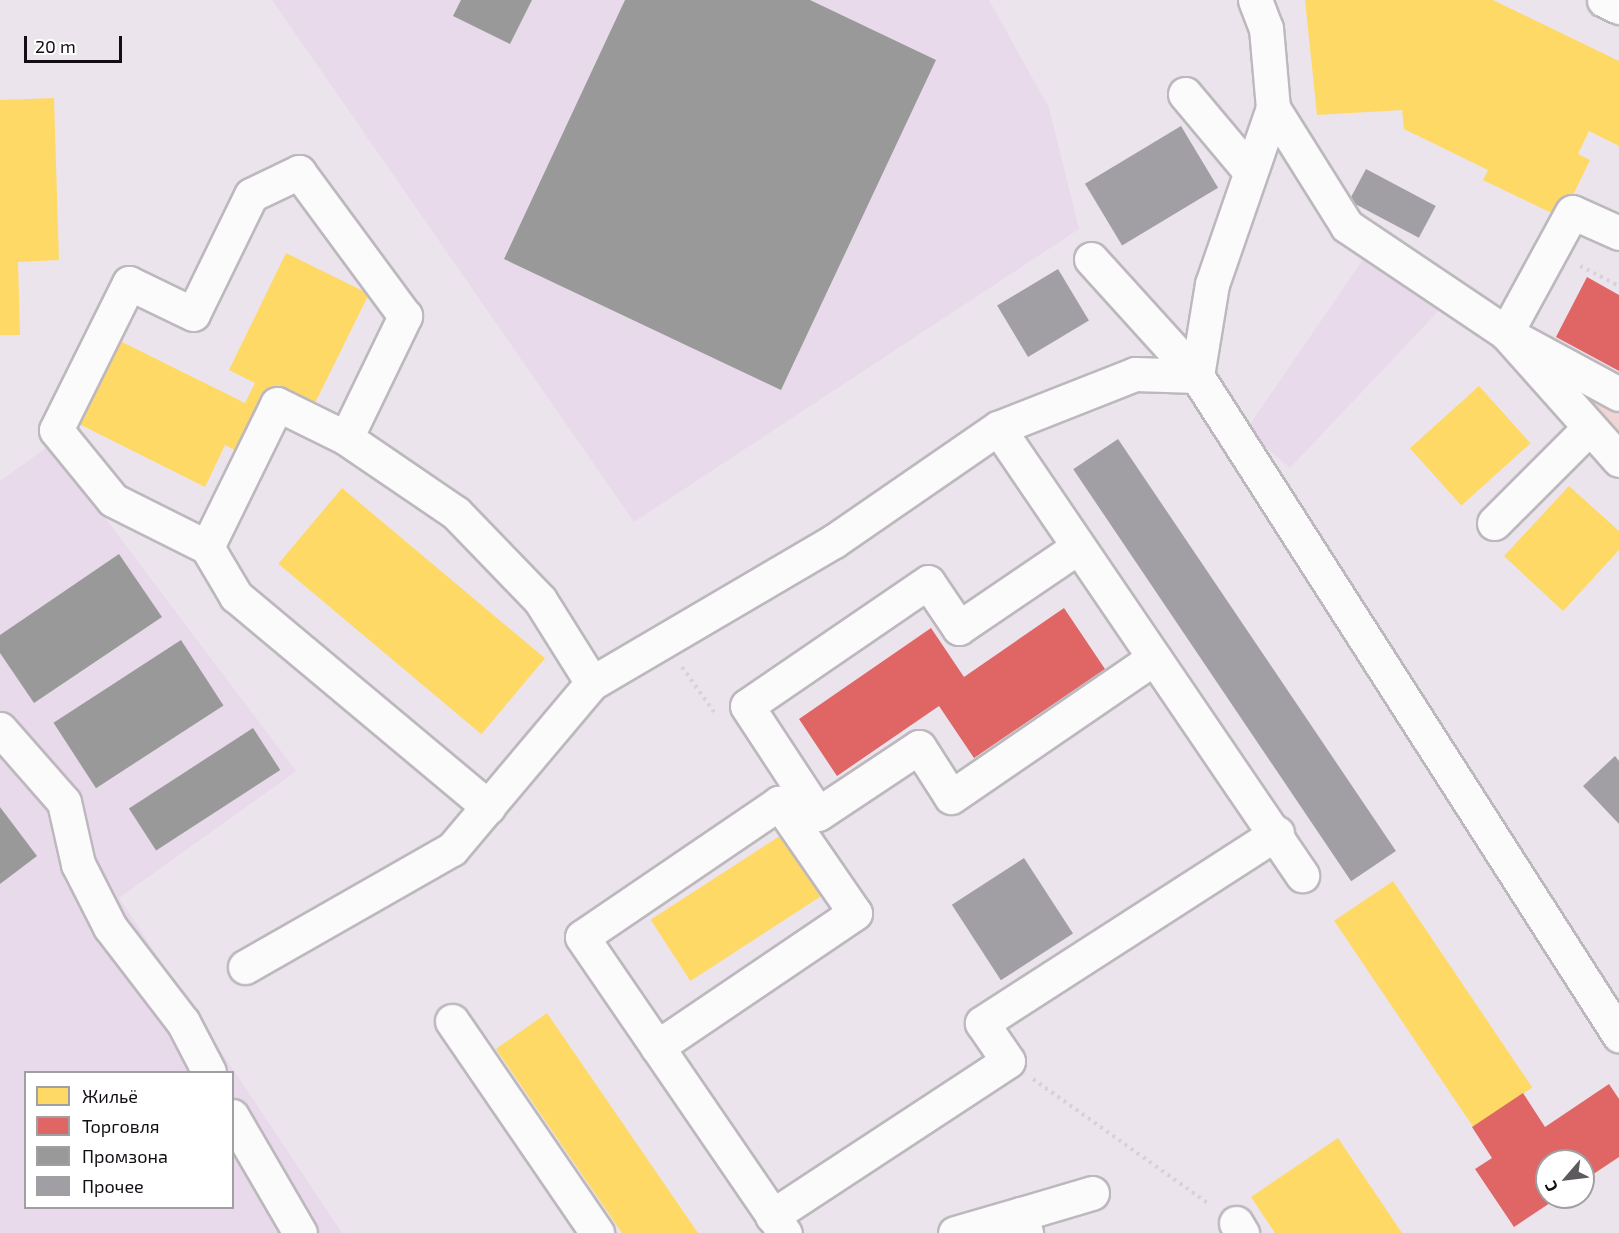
<!DOCTYPE html>
<meta charset="utf-8">
<style>
body{margin:0}
#map{position:relative;width:1619px;height:1233px;overflow:hidden;background:#ebe4ec;font-family:"Exo 2",sans-serif}
div>[style]{position:absolute}
[style*='--x']{left:calc(var(--x)*1px);top:calc(var(--y)*1px);width:calc(var(--w)*1px);rotate:calc(var(--a)*1deg)}
.built>*{inset:0;background:#e8daea}
.green>*{inset:0;background:#f1d5d4}
.homes>*{inset:0;background:#ffd966;transform-origin:0 0}
.shops>*{inset:0;background:#e06666}
.industry>*{inset:0;background:#999;transform-origin:0 0}
.building>*{inset:0;background:#a19ea4;transform-origin:0 0}
.path>*{height:4px;margin-top:-2px;transform-origin:0;background:repeating-linear-gradient(90deg,#d6d3d6 0 3px,transparent 0 7.5px)}
.roads{filter:drop-shadow(2px 0 #bdb8be) drop-shadow(-2px 0 #bdb8be) drop-shadow(0 2px #bdb8be) drop-shadow(0 -2px #bdb8be)}
.minor>*{height:33px;margin:-16.5px;padding:0 16.5px;transform-origin:16.5px;border-radius:16.5px;background:#fcfbfc}
span{translate:-50% -50%;white-space:nowrap;text-align:center;line-height:1.15;-webkit-text-stroke:6px #fff;paint-order:stroke}
.legend{position:absolute;left:24px;top:1071px;width:210px;height:138px;box-sizing:border-box;background:#fff;border:2px solid #a09fa1;margin:0;padding:8px 10px;list-style:none;font-size:18px;color:#120e13}
.legend li{display:flex;align-items:center;gap:12px;height:30px}
.legend b{width:30px;border:2px solid #a09fa1}
.north{position:absolute;left:1535px;top:1149px;width:60px;height:60px;box-sizing:border-box;background:#fff;border:2px solid #a09fa1;border-radius:50%;rotate:242deg;font-size:16px;font-weight:700;line-height:24px;text-align:center;color:#120e13}
.north::after{content:'';display:block;margin:auto;width:21px;height:27px;background:#5e595f;clip-path:polygon(50% 0,100% 100%,50% 72%,0 100%)}
.scale{position:absolute;left:24px;top:36px;width:98px;height:27px;box-sizing:border-box;border:3px solid #120e13;border-top:0;padding-left:8px;font-size:18px;line-height:21px;white-space:nowrap;color:#120e13;-webkit-text-stroke:4px #fff;paint-order:stroke}
</style>
<div id="map">
<div class="built">
<div style="clip-path:polygon(272px 0,989px 0,1049px 108px,1079px 229px,634px 522px)"></div>
<div style="clip-path:polygon(1364px 258px,1445px 304px,1290px 468px,1246px 430px)"></div>
<div style="clip-path:polygon(evenodd,50px 445px,296px 771px,119px 898px,342px 1233px,0 1233px,0 481px,50px 445px,26px 1072px,232px 1072px,232px 1208px,26px 1208px,26px 1072px)"></div>
</div>
<div class="green">
<div style="clip-path:polygon(1549px 369px,1619px 410px,1619px 442px)"></div>
</div>
<div class="homes">
<div style="clip-path:polygon(1305px 0,1493px 0,1619px 61px,1619px 146px,1589px 131px,1578px 154px,1590px 160px,1562px 218px,1483px 180px,1488px 170px,1404px 129px,1402px 110px,1317px 115px)"></div>
<div style="clip-path:polygon(54px 98px,59px 260px,18px 262px,20px 335px,0 335px,0 100px)"></div>
<div style="clip-path:polygon(286px 253px,369px 294px,311px 411px,275px 394px,244px 455px,225px 445px,205px 487px,79px 424px,120px 341px,245px 403px,255px 383px,229px 370px)"></div>
<div style="left:1479px;top:386px;width:77px;height:93px;rotate:48deg"></div>
<div style="clip-path:polygon(1569px 486px,1619px 531px,1619px 550px,1563px 611px,1504px 556px)"></div>
<div style="left:342px;top:488px;width:265px;height:99px;rotate:40deg"></div>
<div style="left:789px;top:830px;width:73px;height:165px;rotate:57deg"></div>
<div style="left:1393px;top:881px;width:249px;height:71px;rotate:56deg"></div>
<div style="clip-path:polygon(547px 1013px,698px 1233px,622px 1233px,496px 1049px)"></div>
<div style="clip-path:polygon(1338px 1138px,1402px 1233px,1275px 1233px,1251px 1197px)"></div>
</div>
<div class="shops">
<div style="clip-path:polygon(1587px 277px,1619px 295px,1619px 371px,1556px 337px)"></div>
<div style="clip-path:polygon(1064px 608px,1105px 669px,974px 758px,939px 706px,837px 776px,799px 719px,931px 628px,964px 677px)"></div>
<div style="clip-path:polygon(1609px 1084px,1619px 1099px,1619px 1157px,1583px 1181px,1583px 1161px,1547px 1161px,1547px 1197px,1559px 1197px,1514px 1227px,1475px 1169px,1492px 1158px,1472px 1127px,1523px 1093px,1545px 1127px)"></div>
</div>
<div class="industry">
<div style="clip-path:polygon(461px 0,532px 0,510px 44px,453px 16px)"></div>
<div style="clip-path:polygon(625px 0,810px 0,936px 60px,781px 390px,504px 259px)"></div>
<div style="clip-path:polygon(119px 554px,162px 617px,34px 703px,0 653px,0 635px)"></div>
<div style="left:181px;top:640px;width:78px;height:152px;rotate:57deg"></div>
<div style="left:253px;top:728px;width:50px;height:148px;rotate:57deg"></div>
<div style="clip-path:polygon(0 807px,37px 856px,0 884px)"></div>
</div>
<div class="building">
<div style="left:1181px;top:126px;width:72px;height:112px;rotate:59deg"></div>
<div style="left:1366px;top:169px;width:79px;height:36px;rotate:28deg"></div>
<div style="left:1058px;top:269px;width:60px;height:71px;rotate:59deg"></div>
<div style="left:1118px;top:439px;width:497px;height:54px;rotate:56deg"></div>
<div style="clip-path:polygon(1615px 756px,1619px 761px,1619px 824px,1583px 786px)"></div>
<div style="left:1024px;top:858px;width:90px;height:86px;rotate:57deg"></div>
</div>
<div class="path">
<div style="--x:1580;--y:266;--w:44;--a:27.1"></div>
<div style="--x:682;--y:667;--w:55;--a:54.6"></div>
<div style="--x:1033;--y:1079;--w:217;--a:35.4"></div>
</div>
<div class="roads">
<div class="minor">
<div style="--x:1255;--y:0;--w:30;--a:69"></div>
<div style="--x:1266;--y:28;--w:80;--a:85"></div>
<div style="--x:1273;--y:108;--w:186;--a:109.1"></div>
<div style="--x:1212;--y:284;--w:93;--a:99.3"></div>
<div style="--x:1197;--y:376;--w:783;--a:57.37"></div>
<div style="--x:1604;--y:0;--w:17;--a:25"></div>
<div style="--x:1185;--y:94;--w:98;--a:50"></div>
<div style="--x:1273;--y:108;--w:139;--a:57.9"></div>
<div style="--x:1347;--y:226;--w:192;--a:33.9"></div>
<div style="--x:1506;--y:333;--w:128;--a:28.4"></div>
<div style="--x:1619;--y:233;--w:51;--a:-155.9"></div>
<div style="--x:1572;--y:212;--w:138;--a:118.6"></div>
<div style="--x:1506;--y:333;--w:170;--a:48.3"></div>
<div style="--x:1091;--y:259;--w:158;--a:47.8"></div>
<div style="--x:1197;--y:376;--w:62;--a:-178.2"></div>
<div style="--x:1135;--y:374;--w:147;--a:158.5"></div>
<div style="--x:998;--y:428;--w:541;--a:55.78"></div>
<div style="--x:346;--y:438;--w:136;--a:-64.2"></div>
<div style="--x:405;--y:316;--w:179;--a:-126.4"></div>
<div style="--x:299;--y:172;--w:53;--a:154.4"></div>
<div style="--x:251;--y:195;--w:132;--a:116"></div>
<div style="--x:193;--y:314;--w:71;--a:-154.2"></div>
<div style="--x:129;--y:283;--w:164;--a:116.4"></div>
<div style="--x:56;--y:430;--w:90;--a:50.8"></div>
<div style="--x:113;--y:500;--w:105;--a:26.6"></div>
<div style="--x:207;--y:547;--w:159;--a:-63.9"></div>
<div style="--x:277;--y:404;--w:77;--a:26.2"></div>
<div style="--x:346;--y:438;--w:133;--a:34.3"></div>
<div style="--x:456;--y:513;--w:121;--a:46"></div>
<div style="--x:540;--y:600;--w:98;--a:57.9"></div>
<div style="--x:592;--y:683;--w:281;--a:-30.4"></div>
<div style="--x:834;--y:541;--w:199;--a:-34.6"></div>
<div style="--x:1494;--y:523;--w:134;--a:-45"></div>
<div style="--x:207;--y:547;--w:57;--a:59.4"></div>
<div style="--x:236;--y:596;--w:329;--a:39.9"></div>
<div style="--x:1078;--y:547;--w:144;--a:145.8"></div>
<div style="--x:959;--y:628;--w:55;--a:-124"></div>
<div style="--x:928;--y:582;--w:219;--a:145.6"></div>
<div style="--x:747;--y:706;--w:129;--a:56.7"></div>
<div style="--x:818;--y:814;--w:121;--a:-33.6"></div>
<div style="--x:919;--y:747;--w:59;--a:57.4"></div>
<div style="--x:951;--y:797;--w:246;--a:-34.4"></div>
<div style="--x:0;--y:729;--w:97;--a:48.8"></div>
<div style="--x:64;--y:802;--w:64;--a:77.3"></div>
<div style="--x:78;--y:864;--w:71;--a:63.1"></div>
<div style="--x:110;--y:927;--w:120;--a:52.5"></div>
<div style="--x:183;--y:1022;--w:56;--a:62.5"></div>
<div style="--x:245;--y:967;--w:238;--a:-29.7"></div>
<div style="--x:452;--y:849;--w:217;--a:-49.9"></div>
<div style="--x:452;--y:1021;--w:257;--a:55.6"></div>
<div style="--x:657;--y:1047;--w:239;--a:-34.1"></div>
<div style="--x:855;--y:913;--w:134;--a:-124.6"></div>
<div style="--x:779;--y:803;--w:238;--a:145.8"></div>
<div style="--x:582;--y:937;--w:359;--a:55.6"></div>
<div style="--x:232;--y:1116;--w:135;--a:59.8"></div>
<div style="--x:1021;--y:1214;--w:74;--a:-16.5"></div>
<div style="--x:772;--y:1216;--w:282;--a:-33.3"></div>
<div style="--x:1008;--y:1061;--w:46;--a:-124.4"></div>
<div style="--x:982;--y:1023;--w:351;--a:-32.8"></div>
<div style="--x:1236;--y:1223;--w:12;--a:59"></div>
<div style="--x:955;--y:1233;--w:69;--a:-16.1"></div>
<div style="--x:1021;--y:1214;--w:20;--a:75"></div>
</div>
</div>
<ul class="legend">
<li><b style="height:16px;background:#ffd966"></b>Жильё</li>
<li><b style="height:16px;background:#e06666"></b>Торговля</li>
<li><b style="height:16px;background:#999"></b>Промзона</li>
<li><b style="height:16px;background:#a19ea4"></b>Прочее</li>
</ul>
<div class="north">С</div>
<div class="scale">20 m</div>
</div>
